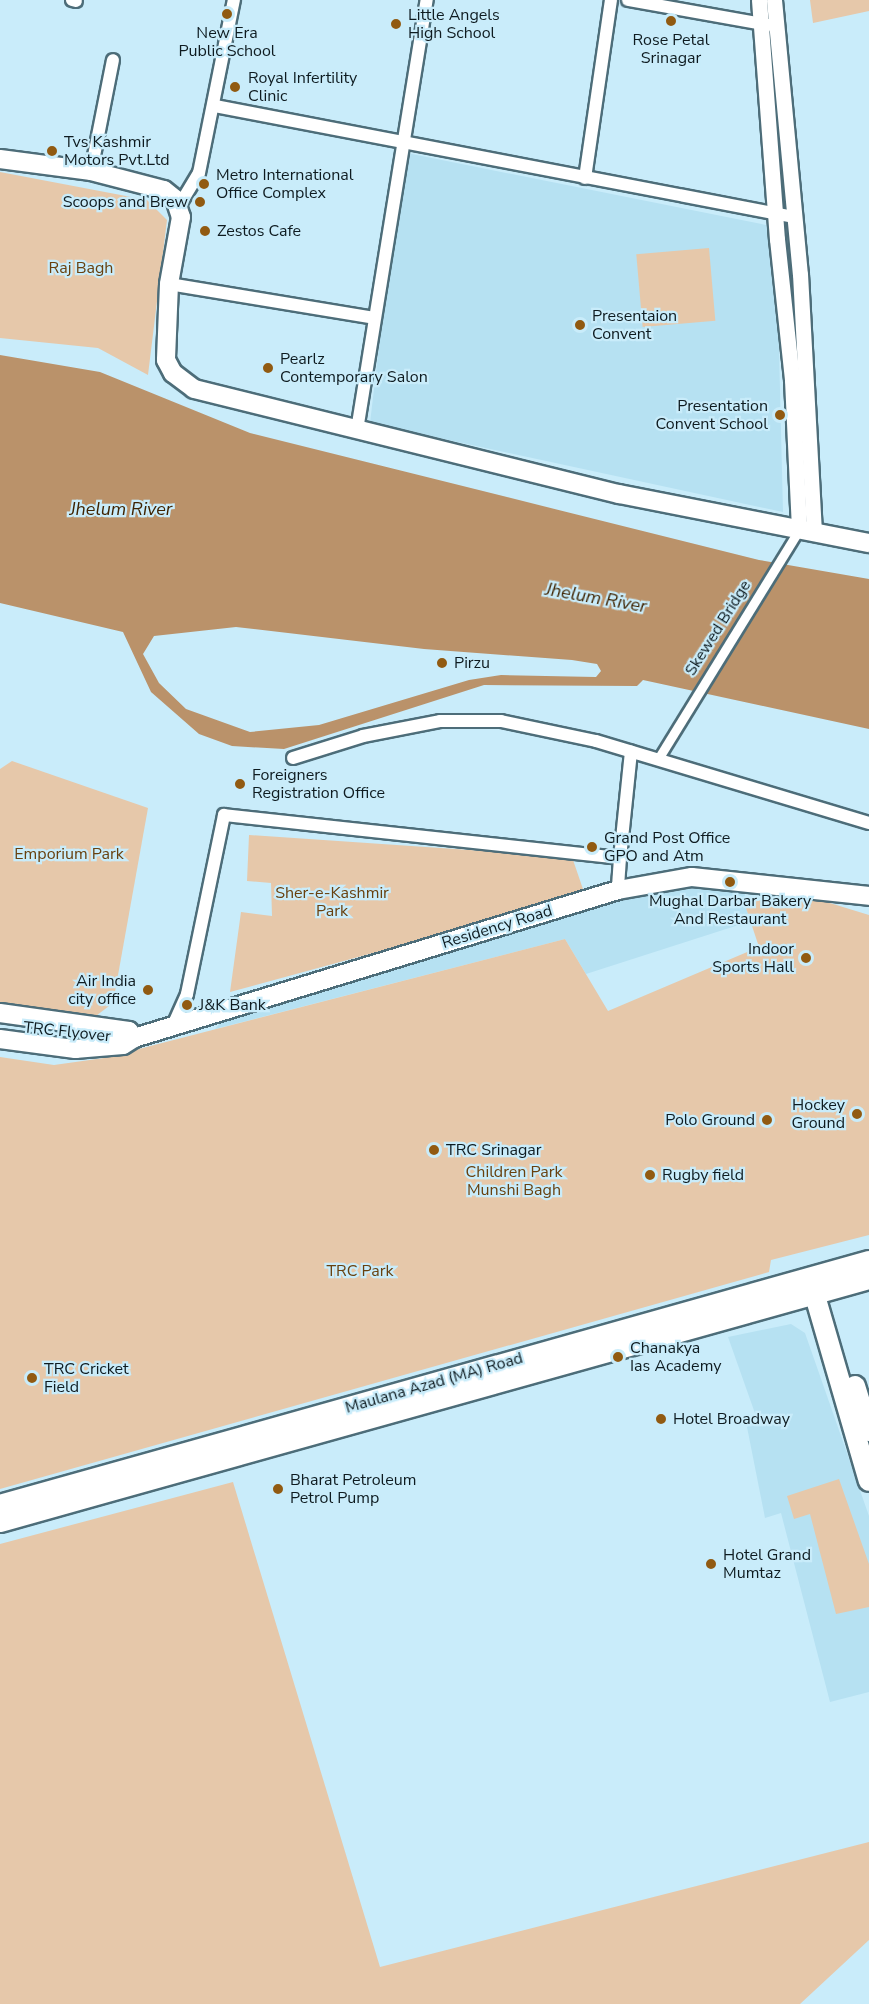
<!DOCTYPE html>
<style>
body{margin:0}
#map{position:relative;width:869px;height:2004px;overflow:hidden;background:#c9ecfa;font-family:"Nunito Sans",sans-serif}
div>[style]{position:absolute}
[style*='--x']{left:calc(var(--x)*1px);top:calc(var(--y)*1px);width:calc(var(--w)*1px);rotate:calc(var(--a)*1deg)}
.built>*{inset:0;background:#b6e1f2}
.green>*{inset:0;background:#e6c8aa;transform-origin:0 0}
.water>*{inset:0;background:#ba926a}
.roads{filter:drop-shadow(2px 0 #4d6d79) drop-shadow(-2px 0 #4d6d79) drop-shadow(0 2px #4d6d79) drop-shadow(0 -2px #4d6d79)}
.pedestrian>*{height:9px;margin:-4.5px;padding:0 4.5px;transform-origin:4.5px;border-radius:4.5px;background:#fff}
.minor>*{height:12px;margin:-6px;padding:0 6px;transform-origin:6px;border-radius:6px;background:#fff}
.tertiary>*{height:15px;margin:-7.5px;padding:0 7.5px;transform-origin:7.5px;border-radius:7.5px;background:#fff}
.secondary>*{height:18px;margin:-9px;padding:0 9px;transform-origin:9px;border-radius:9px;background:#fff}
.primary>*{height:20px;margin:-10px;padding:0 10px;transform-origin:10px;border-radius:10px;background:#fff}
.dots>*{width:16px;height:16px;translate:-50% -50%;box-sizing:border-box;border:3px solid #c9ecfa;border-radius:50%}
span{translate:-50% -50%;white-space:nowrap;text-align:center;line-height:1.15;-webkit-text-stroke:4.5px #c9ecfa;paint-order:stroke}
.poi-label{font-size:16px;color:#0e1b20}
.left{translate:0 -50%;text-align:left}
.right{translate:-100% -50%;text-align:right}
.park-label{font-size:16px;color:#68400e}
.street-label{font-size:16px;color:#0e1b20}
.water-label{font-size:18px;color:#3f2301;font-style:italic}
</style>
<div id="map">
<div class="built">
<div style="clip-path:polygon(402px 152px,776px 227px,783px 512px,370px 423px)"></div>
<div style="clip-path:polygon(690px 882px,746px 886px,744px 902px,751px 921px,586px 974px,565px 939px,215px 1029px,228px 1014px,618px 895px)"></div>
<div style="clip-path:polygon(791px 1324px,805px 1333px,869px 1516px,869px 1692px,830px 1702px,781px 1513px,765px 1518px,747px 1427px,757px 1419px,728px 1337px)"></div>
</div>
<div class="green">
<div style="clip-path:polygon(810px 0,869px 0,869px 11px,813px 23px)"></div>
<div style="clip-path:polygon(0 172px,147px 200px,167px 220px,148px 375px,98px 348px,0 338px)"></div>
<div style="left:709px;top:248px;width:73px;height:73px;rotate:85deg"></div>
<div style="clip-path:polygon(12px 761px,148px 808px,113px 1003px,88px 1022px,0 1010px,0 769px)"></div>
<div style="clip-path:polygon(249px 835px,572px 857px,585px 895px,230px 992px,241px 912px,272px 916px,271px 883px,247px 881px)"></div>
<div style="clip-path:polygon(807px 896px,869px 915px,869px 1235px,771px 1260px,769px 1272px,0 1489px,0 1057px,54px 1065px,104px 1058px,565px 939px,608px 1011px,759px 947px,744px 902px)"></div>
<div style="clip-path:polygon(839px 1479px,869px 1564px,869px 1607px,836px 1614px,810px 1514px,794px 1519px,787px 1496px)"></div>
<div style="clip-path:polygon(233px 1482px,380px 1967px,869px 1842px,869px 1940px,800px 2004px,0 2004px,0 1544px)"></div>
</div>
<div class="water">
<div style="clip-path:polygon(evenodd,0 355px,100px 372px,250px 433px,759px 560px,869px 579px,869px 729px,643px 680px,637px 686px,484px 685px,284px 749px,232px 746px,199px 734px,151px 692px,123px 632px,0 603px,0 355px,236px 627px,424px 649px,572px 660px,597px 664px,601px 671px,596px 677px,501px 675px,469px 680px,319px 725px,250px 732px,186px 709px,159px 683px,143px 654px,154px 636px,236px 627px)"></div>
</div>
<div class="roads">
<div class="pedestrian">
<div style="--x:658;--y:759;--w:269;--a:-58.4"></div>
</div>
<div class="minor">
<div style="--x:72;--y:0;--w:4;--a:14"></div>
<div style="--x:628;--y:0;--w:143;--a:10.1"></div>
<div style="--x:215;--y:106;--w:590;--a:10.85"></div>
<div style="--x:91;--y:171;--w:113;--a:-78.8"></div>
<div style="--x:585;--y:178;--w:180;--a:-81.7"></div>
<div style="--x:179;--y:206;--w:39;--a:-59"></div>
<div style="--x:199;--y:173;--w:177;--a:-78.6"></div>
<div style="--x:169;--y:284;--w:208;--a:9.4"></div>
<div style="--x:357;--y:430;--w:436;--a:-80.8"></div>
<div style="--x:293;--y:758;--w:73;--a:-17.4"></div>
<div style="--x:363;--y:736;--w:78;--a:-11"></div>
<div style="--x:440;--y:721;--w:61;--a:0"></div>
<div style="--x:501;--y:721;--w:97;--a:11.9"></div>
<div style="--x:596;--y:741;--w:285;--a:16.7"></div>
<div style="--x:620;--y:858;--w:107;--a:-84.1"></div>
<div style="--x:172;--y:1028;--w:37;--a:-66"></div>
<div style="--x:187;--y:994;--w:183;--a:-78.3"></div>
<div style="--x:224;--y:815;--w:398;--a:6.2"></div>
<div style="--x:620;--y:858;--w:32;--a:94"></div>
</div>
<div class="tertiary">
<div style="--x:759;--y:0;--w:240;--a:85.7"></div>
<div style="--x:777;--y:239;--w:142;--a:83.9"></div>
<div style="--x:792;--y:380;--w:150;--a:87.3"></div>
<div style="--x:774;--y:0;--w:275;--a:84.6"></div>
<div style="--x:800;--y:274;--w:258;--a:86.9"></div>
</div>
<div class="secondary">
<div style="--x:0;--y:159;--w:92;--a:7.5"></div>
<div style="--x:91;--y:171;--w:75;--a:14.6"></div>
<div style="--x:164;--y:190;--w:14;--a:39"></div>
<div style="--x:175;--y:199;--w:19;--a:72"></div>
<div style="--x:181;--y:217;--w:68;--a:100.2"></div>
<div style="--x:169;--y:284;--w:76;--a:92.3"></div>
<div style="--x:166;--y:360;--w:15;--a:62"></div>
<div style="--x:173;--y:373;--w:26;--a:37"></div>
<div style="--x:194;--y:389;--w:438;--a:13.9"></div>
<div style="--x:619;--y:494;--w:255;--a:11.1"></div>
<div style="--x:0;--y:1013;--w:130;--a:7.9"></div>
<div style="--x:129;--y:1031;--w:9;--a:54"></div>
<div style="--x:0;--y:1039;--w:76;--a:7.6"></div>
<div style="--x:75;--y:1049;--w:48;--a:-4.8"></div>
<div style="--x:123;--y:1045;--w:13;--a:-32"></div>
<div style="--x:134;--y:1038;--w:506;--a:-17"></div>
<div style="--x:618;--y:890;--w:75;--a:-10"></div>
<div style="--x:692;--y:877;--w:178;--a:6.1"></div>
</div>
<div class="primary">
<div style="--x:811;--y:1282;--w:207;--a:73.8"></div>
<div style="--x:855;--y:1386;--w:47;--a:72.7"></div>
<div style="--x:0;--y:1505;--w:903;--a:-15.68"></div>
<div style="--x:0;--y:1522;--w:902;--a:-15.62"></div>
</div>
</div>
<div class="dots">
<div style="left:227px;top:14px;background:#915a11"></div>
<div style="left:671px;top:21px;background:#915a11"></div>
<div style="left:396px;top:24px;background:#915a11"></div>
<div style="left:235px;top:87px;background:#915a11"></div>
<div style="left:52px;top:151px;background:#915a11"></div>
<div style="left:204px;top:184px;background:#915a11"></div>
<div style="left:200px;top:202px;background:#915a11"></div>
<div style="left:205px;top:231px;background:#915a11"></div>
<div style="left:580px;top:325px;background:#915a11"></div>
<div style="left:268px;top:368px;background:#915a11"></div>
<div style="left:780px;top:415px;background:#915a11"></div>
<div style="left:442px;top:663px;background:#915a11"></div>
<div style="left:240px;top:784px;background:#915a11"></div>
<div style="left:592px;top:847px;background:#915a11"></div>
<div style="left:730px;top:882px;background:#915a11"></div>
<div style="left:806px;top:958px;background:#915a11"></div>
<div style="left:148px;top:990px;background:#915a11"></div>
<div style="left:187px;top:1005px;background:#915a11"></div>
<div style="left:857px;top:1114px;background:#915a11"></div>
<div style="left:767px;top:1120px;background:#915a11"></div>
<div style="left:434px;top:1150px;background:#915a11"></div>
<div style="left:650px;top:1175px;background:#915a11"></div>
<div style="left:618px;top:1357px;background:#915a11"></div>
<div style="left:32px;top:1378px;background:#915a11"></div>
<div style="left:661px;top:1419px;background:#915a11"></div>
<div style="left:278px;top:1489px;background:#915a11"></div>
<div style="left:711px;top:1564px;background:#915a11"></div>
</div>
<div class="poi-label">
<span class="left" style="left:408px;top:24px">Little Angels<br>High School</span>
<span style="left:227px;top:42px">New Era<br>Public School</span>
<span style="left:671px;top:49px">Rose Petal<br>Srinagar</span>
<span class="left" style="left:248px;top:87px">Royal Infertility<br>Clinic</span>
<span class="left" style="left:64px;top:151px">Tvs Kashmir<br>Motors Pvt.Ltd</span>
<span class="left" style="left:216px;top:184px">Metro International<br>Office Complex</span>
<span class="right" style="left:188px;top:202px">Scoops and Brew</span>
<span class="left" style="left:217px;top:231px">Zestos Cafe</span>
<span class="left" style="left:592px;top:325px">Presentaion<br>Convent</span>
<span class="left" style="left:280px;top:368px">Pearlz<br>Contemporary Salon</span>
<span class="right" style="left:768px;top:415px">Presentation<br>Convent School</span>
<span class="left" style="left:454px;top:663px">Pirzu</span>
<span class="left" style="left:252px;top:784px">Foreigners<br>Registration Office</span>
<span class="left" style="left:604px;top:847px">Grand Post Office<br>GPO and Atm</span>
<span style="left:730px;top:910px">Mughal Darbar Bakery<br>And Restaurant</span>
<span class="right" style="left:794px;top:958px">Indoor<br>Sports Hall</span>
<span class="right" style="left:136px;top:990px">Air India<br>city office</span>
<span class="left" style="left:199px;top:1005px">J&amp;K Bank</span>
<span class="right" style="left:845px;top:1114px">Hockey<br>Ground</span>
<span class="right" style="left:755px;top:1120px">Polo Ground</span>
<span class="left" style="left:446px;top:1150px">TRC Srinagar</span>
<span class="left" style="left:662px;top:1175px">Rugby field</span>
<span class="left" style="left:630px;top:1357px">Chanakya<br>Ias Academy</span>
<span class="left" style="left:44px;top:1378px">TRC Cricket<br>Field</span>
<span class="left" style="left:673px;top:1419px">Hotel Broadway</span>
<span class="left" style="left:290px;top:1489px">Bharat Petroleum<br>Petrol Pump</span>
<span class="left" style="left:723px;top:1564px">Hotel Grand<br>Mumtaz</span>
</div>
<div class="park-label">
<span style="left:81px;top:268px">Raj Bagh</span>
<span style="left:69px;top:854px">Emporium Park</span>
<span style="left:332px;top:902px">Sher-e-Kashmir<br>Park</span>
<span style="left:514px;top:1181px">Children Park<br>Munshi Bagh</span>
<span style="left:360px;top:1271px">TRC Park</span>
</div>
<div class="street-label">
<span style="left:718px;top:628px;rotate:-58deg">Skewed Bridge</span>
<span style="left:497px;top:927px;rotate:-17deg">Residency Road</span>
<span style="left:67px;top:1032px;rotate:6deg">TRC Flyover</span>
<span style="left:434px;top:1383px;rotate:-16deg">Maulana Azad (MA) Road</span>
</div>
<div class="water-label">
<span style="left:121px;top:509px">Jhelum River</span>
<span style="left:596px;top:598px;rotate:10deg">Jhelum River</span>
</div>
</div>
